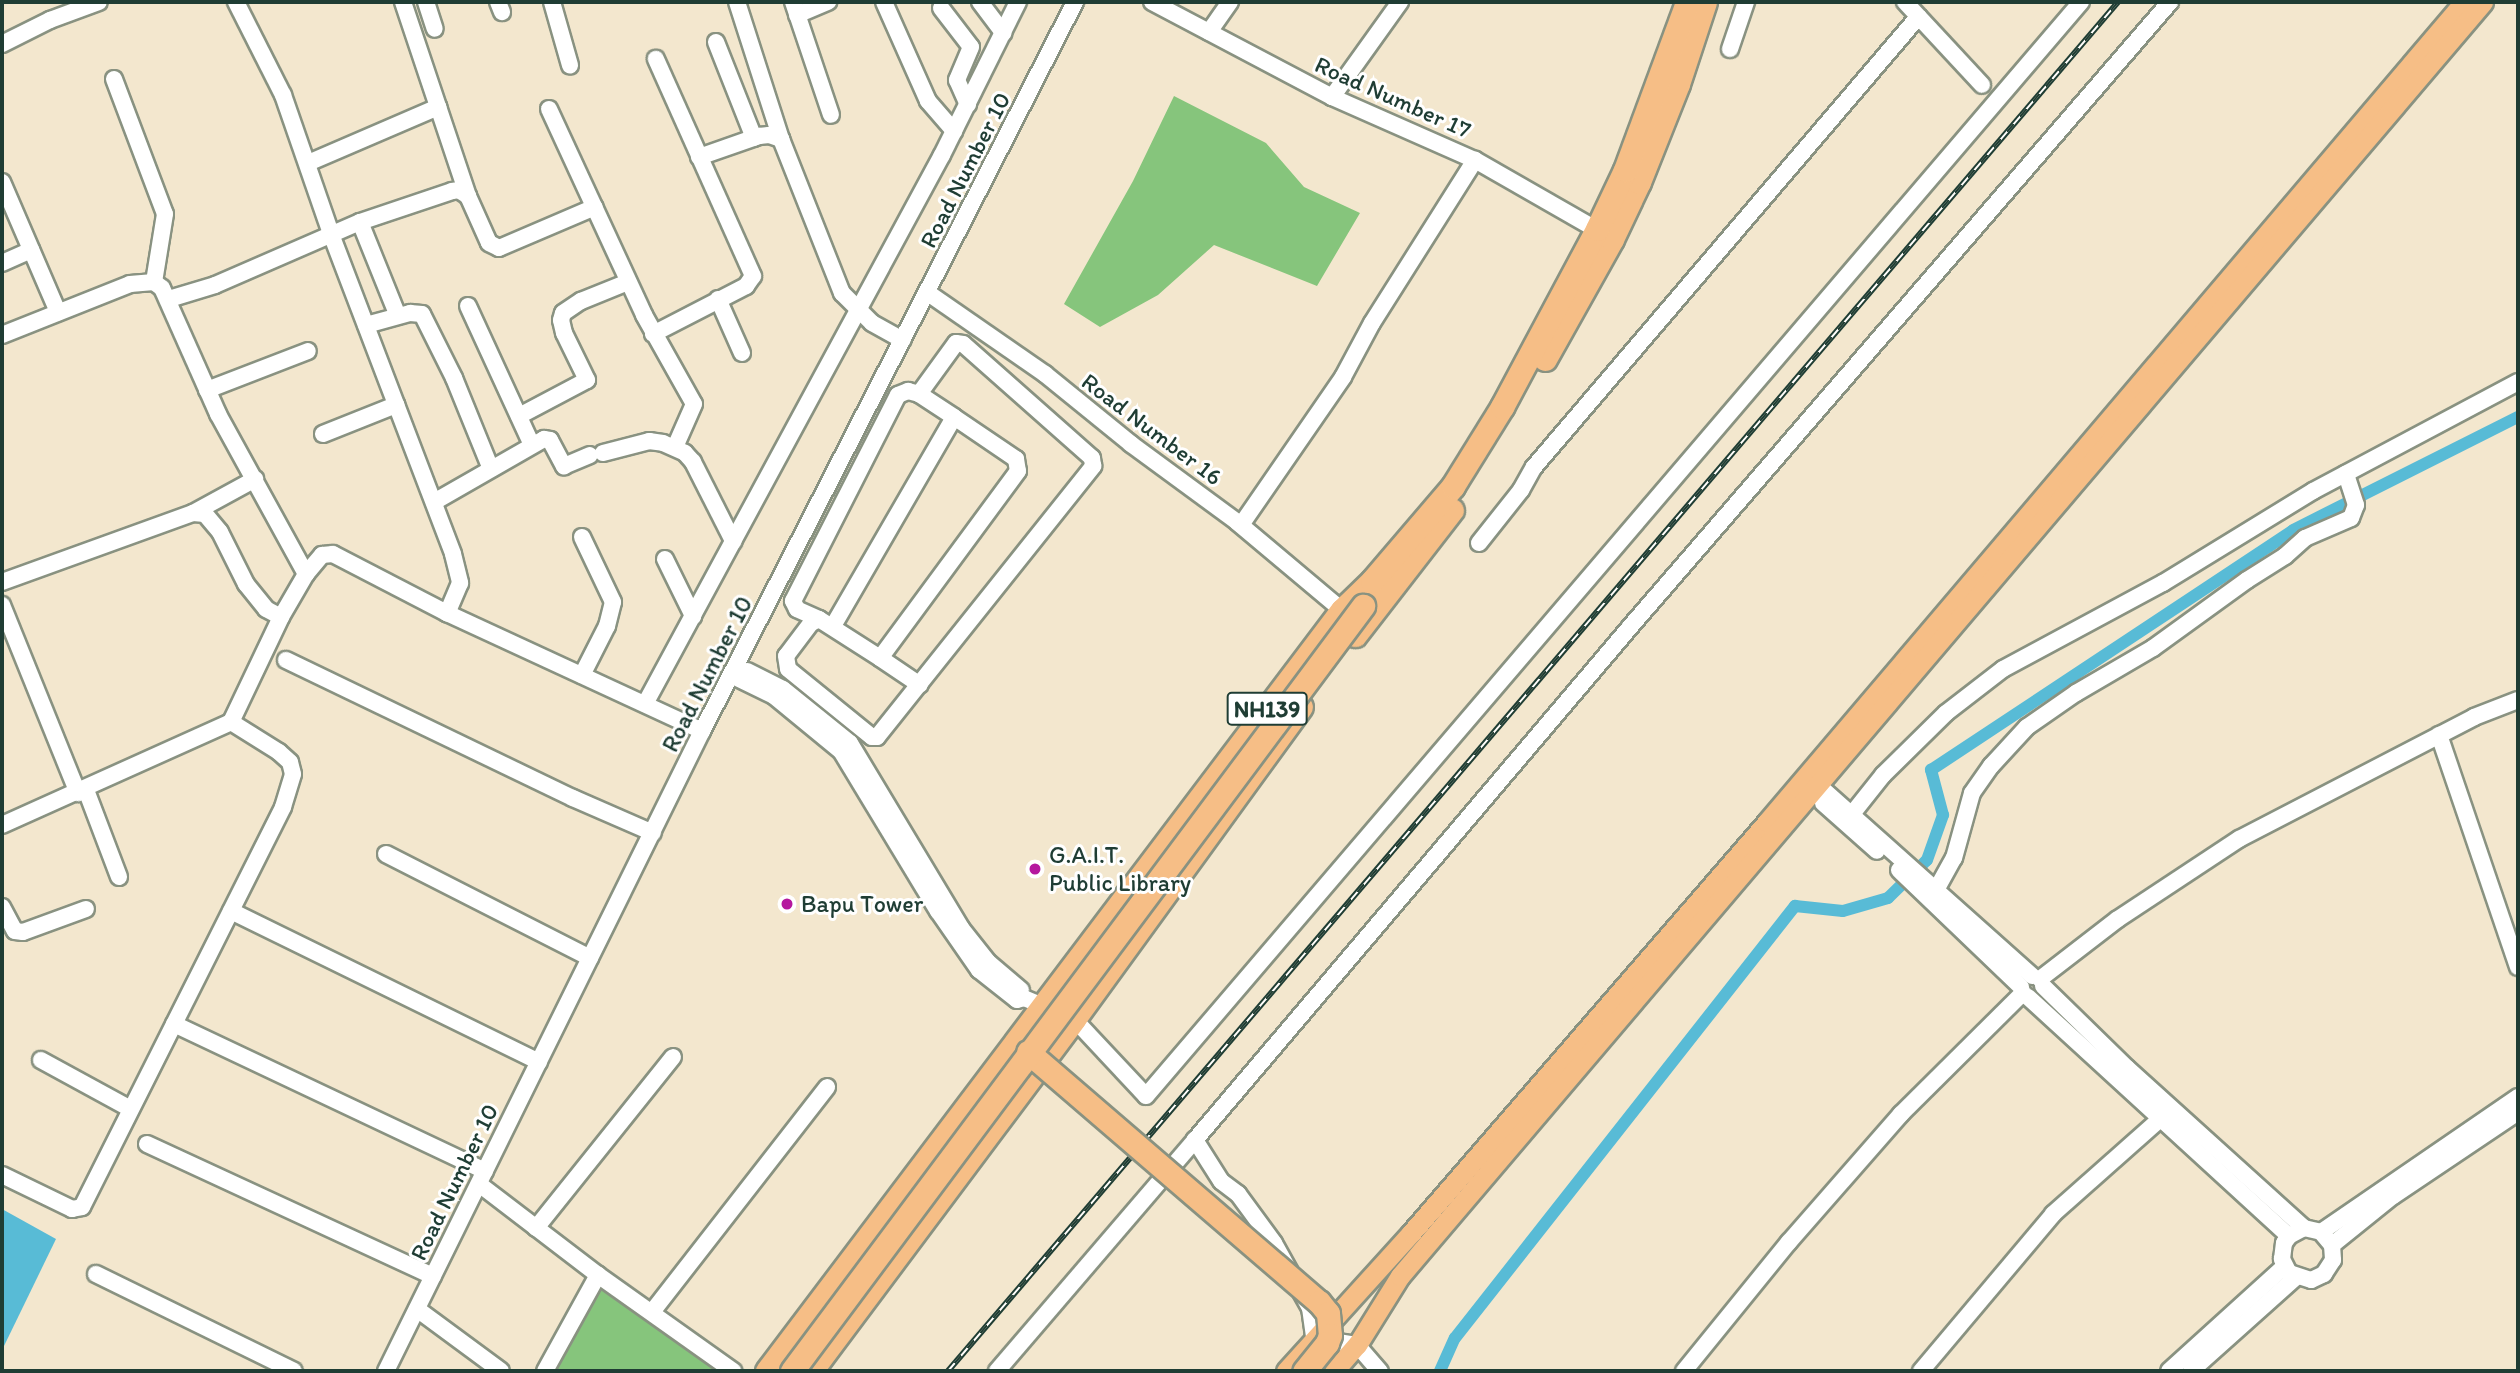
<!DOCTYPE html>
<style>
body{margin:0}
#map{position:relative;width:2520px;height:1373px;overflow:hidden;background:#f3e7ce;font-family:Itim,sans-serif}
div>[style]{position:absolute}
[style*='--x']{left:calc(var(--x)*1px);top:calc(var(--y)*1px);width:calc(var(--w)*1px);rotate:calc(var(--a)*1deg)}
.green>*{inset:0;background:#86c57c}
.water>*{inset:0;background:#58bbd6}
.canal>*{height:12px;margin:-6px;padding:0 6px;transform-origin:6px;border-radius:6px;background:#58bbd6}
.roads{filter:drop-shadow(2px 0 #899281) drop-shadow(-2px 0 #899281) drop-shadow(0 2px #899281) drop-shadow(0 -2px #899281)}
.minor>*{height:16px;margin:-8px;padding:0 8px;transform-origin:8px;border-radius:8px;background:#fff}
.major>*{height:19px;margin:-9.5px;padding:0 9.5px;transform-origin:9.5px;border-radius:9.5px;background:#f6be86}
.highway>*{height:23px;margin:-11.5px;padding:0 11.5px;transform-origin:11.5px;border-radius:11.5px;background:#f6be86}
.rail>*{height:6px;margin-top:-3px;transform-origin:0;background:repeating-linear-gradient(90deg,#fff 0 10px,#1f3d34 0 20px);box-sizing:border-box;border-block:2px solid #1f3d34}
.bridges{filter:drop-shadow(2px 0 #899281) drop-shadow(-2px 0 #899281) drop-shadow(0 2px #899281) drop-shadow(0 -2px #899281)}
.highway-bridge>*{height:23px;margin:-11.5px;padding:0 11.5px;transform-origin:11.5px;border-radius:11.5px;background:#f6be86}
.dots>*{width:19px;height:19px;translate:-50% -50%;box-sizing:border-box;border:4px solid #fff;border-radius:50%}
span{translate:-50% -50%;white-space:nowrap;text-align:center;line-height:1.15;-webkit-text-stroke:6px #fff;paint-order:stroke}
.shield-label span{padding:2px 5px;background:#fff;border:2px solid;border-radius:5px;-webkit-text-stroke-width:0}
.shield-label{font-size:23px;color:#1f3d34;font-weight:700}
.street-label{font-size:24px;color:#1f3d34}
.poi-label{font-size:24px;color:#1f3d34}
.left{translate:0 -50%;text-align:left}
.frame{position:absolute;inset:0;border:4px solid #1f3d34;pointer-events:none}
</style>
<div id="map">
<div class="green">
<div style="clip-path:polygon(1174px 96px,1266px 143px,1304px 187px,1360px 213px,1317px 286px,1214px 245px,1158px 295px,1100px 327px,1064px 304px,1133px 181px)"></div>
<div style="clip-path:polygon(598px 1285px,607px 1285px,719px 1371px,551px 1371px)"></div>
</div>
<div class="water">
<div style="clip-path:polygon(2px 1209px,56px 1239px,4px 1346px,2px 1346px)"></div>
</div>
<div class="canal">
<div style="--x:1440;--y:1371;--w:36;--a:-66"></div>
<div style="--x:1455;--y:1338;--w:550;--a:-51.8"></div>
<div style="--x:1795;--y:906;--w:48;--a:5.9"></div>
<div style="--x:1843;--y:911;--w:47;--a:-16.1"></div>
<div style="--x:1888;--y:898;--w:54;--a:-44.3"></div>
<div style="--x:1927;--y:860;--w:48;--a:-70.4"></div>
<div style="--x:1943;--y:815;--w:47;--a:-104.9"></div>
<div style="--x:1931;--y:770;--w:434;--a:-33.5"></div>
<div style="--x:2293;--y:530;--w:252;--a:-26.7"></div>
</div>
<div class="roads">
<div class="minor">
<div style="--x:236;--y:2;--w:104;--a:63.2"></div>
<div style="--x:283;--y:95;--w:147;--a:70.9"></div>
<div style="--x:331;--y:234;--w:342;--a:69.1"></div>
<div style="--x:453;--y:554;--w:30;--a:76"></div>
<div style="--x:460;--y:583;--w:33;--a:113"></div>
<div style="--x:403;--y:2;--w:205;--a:71.5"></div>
<div style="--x:426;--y:2;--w:28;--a:72"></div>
<div style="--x:498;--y:2;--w:11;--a:68"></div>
<div style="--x:552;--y:2;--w:66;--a:74.1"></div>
<div style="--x:737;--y:2;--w:144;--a:72.2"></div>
<div style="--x:793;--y:2;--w:119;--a:71.4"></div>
<div style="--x:884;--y:2;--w:108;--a:66"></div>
<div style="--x:928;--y:101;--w:40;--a:49"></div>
<div style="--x:980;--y:2;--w:39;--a:53"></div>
<div style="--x:1152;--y:2;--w:204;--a:27.8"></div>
<div style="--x:1332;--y:97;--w:156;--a:23.8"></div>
<div style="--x:1475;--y:160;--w:149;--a:29.8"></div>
<div style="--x:1905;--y:2;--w:113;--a:47.1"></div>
<div style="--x:941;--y:8;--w:49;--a:52.4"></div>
<div style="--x:971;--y:47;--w:36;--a:113"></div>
<div style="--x:957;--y:80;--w:27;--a:66"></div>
<div style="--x:797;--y:15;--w:34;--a:-23"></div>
<div style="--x:1209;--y:32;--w:37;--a:-55"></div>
<div style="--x:716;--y:42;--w:103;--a:68.4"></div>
<div style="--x:2;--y:44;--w:54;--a:-26.6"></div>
<div style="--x:50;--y:20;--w:52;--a:-20.2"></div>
<div style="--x:1730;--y:49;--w:50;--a:-71.2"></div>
<div style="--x:114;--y:79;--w:144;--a:69.3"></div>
<div style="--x:165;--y:214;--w:69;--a:99.2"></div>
<div style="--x:1332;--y:97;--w:117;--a:-54.4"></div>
<div style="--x:549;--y:109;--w:227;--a:65.2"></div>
<div style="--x:644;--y:315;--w:102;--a:60.7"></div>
<div style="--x:694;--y:404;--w:47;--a:113.8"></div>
<div style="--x:699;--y:157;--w:64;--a:-19.3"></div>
<div style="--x:759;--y:136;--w:10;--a:-6"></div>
<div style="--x:769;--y:135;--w:13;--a:18"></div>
<div style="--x:781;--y:139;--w:166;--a:68.4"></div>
<div style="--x:842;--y:293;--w:42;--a:45"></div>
<div style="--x:872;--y:323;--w:35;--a:29"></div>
<div style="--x:308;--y:163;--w:142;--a:-23.3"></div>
<div style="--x:2;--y:182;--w:142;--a:66.7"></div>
<div style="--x:360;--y:222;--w:101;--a:68"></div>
<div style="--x:2;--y:263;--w:32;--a:-24"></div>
<div style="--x:928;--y:293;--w:142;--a:34.7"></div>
<div style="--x:1045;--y:374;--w:111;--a:39.1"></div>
<div style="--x:1131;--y:444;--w:132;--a:36.3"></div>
<div style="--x:1237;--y:522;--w:137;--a:40"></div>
<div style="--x:169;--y:299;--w:48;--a:-16.9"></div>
<div style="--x:215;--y:285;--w:158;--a:-23.5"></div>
<div style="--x:360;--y:222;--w:97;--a:-18.6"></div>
<div style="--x:452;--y:191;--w:7;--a:-8"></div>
<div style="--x:459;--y:190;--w:11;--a:34"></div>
<div style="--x:468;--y:196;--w:51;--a:65.9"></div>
<div style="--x:489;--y:243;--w:11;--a:27"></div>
<div style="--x:499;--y:248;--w:104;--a:-23.1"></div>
<div style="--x:718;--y:299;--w:59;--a:66"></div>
<div style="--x:468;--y:306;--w:153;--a:65.3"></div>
<div style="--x:366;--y:325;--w:46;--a:-15.3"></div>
<div style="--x:410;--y:313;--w:12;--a:5"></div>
<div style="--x:422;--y:314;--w:72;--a:63.4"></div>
<div style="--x:454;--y:378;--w:98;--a:67.9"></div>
<div style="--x:653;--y:334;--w:105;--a:-27.3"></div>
<div style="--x:746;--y:286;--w:12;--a:-55"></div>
<div style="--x:753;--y:276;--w:238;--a:-114.1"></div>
<div style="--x:2;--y:335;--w:138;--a:-21.7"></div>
<div style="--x:130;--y:284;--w:24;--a:-5"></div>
<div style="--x:154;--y:282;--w:10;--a:37"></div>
<div style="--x:162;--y:288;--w:138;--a:66"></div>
<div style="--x:218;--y:414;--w:183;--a:61.2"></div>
<div style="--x:207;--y:390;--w:108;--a:-21.1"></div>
<div style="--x:519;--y:416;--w:77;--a:-27.9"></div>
<div style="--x:587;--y:380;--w:52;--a:-116.1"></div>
<div style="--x:564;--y:333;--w:13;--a:-103"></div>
<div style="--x:561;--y:320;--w:7;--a:-74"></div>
<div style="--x:563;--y:313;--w:22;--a:-34"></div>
<div style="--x:581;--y:301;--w:51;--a:-22"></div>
<div style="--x:323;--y:434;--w:79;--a:-21.7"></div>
<div style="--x:603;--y:453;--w:48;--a:-14.6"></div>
<div style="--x:649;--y:441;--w:14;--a:8"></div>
<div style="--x:663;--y:443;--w:24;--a:24"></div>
<div style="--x:685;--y:453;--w:12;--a:48"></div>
<div style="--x:693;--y:462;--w:89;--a:63.1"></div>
<div style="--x:434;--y:502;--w:127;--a:-29.8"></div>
<div style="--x:544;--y:439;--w:6;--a:9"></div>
<div style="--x:550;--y:440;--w:30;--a:62"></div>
<div style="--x:564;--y:466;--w:28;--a:-23"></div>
<div style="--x:193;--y:513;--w:71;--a:-28.7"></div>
<div style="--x:1241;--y:525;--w:180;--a:-55.4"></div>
<div style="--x:1343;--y:377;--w:61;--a:-61.8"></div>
<div style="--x:1372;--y:323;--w:193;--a:-57.7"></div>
<div style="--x:582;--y:537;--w:72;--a:64.5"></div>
<div style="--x:613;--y:602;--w:25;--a:104"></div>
<div style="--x:607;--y:626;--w:55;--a:117"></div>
<div style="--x:1479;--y:543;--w:68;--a:-51.6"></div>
<div style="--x:1521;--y:490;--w:26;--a:-61"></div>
<div style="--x:1534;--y:467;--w:592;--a:-49.52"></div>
<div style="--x:665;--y:559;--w:64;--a:63.8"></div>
<div style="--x:2;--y:582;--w:203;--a:-19.9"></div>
<div style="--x:193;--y:513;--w:12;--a:5"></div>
<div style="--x:205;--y:514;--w:23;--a:50"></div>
<div style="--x:220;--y:532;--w:58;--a:63.4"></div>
<div style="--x:246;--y:584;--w:32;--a:51"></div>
<div style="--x:266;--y:609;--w:17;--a:28"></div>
<div style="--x:2;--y:605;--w:203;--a:68"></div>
<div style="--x:819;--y:619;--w:24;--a:-156"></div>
<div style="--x:797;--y:609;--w:9;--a:-117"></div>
<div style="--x:793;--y:601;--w:231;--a:-63"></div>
<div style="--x:898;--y:395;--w:11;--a:-22"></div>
<div style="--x:908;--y:391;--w:11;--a:15"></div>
<div style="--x:833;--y:626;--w:241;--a:-59.9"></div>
<div style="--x:954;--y:417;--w:75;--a:34.1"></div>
<div style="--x:1016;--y:459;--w:12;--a:81"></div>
<div style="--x:1018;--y:471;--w:232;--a:126.4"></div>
<div style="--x:880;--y:658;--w:72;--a:-147.4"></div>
<div style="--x:819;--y:619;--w:9;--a:153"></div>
<div style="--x:811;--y:623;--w:41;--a:127.1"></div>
<div style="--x:786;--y:656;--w:13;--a:81"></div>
<div style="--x:788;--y:669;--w:108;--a:39"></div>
<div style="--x:872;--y:737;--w:5;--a:0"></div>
<div style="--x:877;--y:737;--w:347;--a:-51.4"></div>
<div style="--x:1093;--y:466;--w:8;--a:-97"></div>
<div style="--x:1092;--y:458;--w:172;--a:-138.5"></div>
<div style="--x:963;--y:344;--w:7;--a:-172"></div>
<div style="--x:956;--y:343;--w:63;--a:126"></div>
<div style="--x:919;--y:394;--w:42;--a:33.3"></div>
<div style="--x:880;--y:658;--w:48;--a:34"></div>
<div style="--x:286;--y:660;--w:318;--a:25.7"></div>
<div style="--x:573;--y:798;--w:87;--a:23.6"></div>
<div style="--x:747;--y:671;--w:40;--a:26.6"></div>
<div style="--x:783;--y:689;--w:86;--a:38.9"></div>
<div style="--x:850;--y:743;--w:216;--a:59"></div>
<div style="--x:961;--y:928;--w:43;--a:51.5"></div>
<div style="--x:988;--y:962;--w:43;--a:40.3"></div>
<div style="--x:731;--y:675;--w:48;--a:26"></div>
<div style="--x:774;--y:696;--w:87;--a:39.4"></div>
<div style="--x:841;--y:751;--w:187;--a:58.8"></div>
<div style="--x:938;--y:911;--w:72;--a:55.2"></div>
<div style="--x:979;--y:970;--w:48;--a:38.3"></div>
<div style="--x:1017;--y:1000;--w:7;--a:-16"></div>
<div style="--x:1024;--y:998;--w:54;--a:22.8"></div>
<div style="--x:1074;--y:1019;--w:105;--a:46.9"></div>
<div style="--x:1146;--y:1096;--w:1439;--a:-49.48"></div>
<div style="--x:645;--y:704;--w:624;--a:-61.59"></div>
<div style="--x:942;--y:155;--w:171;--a:-63.6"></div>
<div style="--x:2439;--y:735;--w:245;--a:71.2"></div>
<div style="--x:1809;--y:777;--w:299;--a:41.7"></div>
<div style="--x:86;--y:790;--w:93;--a:69.2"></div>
<div style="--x:1823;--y:803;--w:72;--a:41.6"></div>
<div style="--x:1852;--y:814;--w:50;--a:-51.5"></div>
<div style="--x:1883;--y:775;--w:88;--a:-44.5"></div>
<div style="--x:1946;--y:713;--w:72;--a:-37.7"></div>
<div style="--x:2003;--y:669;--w:182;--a:-28.3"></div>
<div style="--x:2163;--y:583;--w:176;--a:-31.5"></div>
<div style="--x:2313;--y:491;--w:232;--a:-28"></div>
<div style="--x:2;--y:825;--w:251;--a:-24.2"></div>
<div style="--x:386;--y:854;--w:229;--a:27"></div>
<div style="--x:1899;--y:870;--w:169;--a:43.8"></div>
<div style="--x:1936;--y:890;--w:37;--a:-61"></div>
<div style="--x:1954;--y:858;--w:67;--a:-74.5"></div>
<div style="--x:1972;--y:793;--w:33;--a:-55"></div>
<div style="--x:1991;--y:766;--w:53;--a:-47.3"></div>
<div style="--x:2027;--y:727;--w:60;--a:-34.8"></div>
<div style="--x:2076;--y:693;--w:89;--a:-30.3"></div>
<div style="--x:2153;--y:648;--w:116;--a:-35.9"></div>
<div style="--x:2247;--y:580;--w:45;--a:-32.3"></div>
<div style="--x:2285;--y:556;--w:27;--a:-42"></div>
<div style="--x:2305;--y:538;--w:50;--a:-23.5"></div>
<div style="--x:2351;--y:518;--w:14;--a:-69"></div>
<div style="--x:2356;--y:505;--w:33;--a:-108"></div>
<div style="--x:2;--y:907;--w:27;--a:62"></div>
<div style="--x:15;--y:931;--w:8;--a:7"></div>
<div style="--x:23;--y:932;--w:67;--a:-20.1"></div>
<div style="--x:231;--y:911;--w:343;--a:26.1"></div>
<div style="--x:2040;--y:979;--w:98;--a:-37.6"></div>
<div style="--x:2118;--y:919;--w:145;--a:-33.5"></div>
<div style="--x:2239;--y:839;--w:265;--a:-27.4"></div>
<div style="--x:2474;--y:717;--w:47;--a:-21.1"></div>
<div style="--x:2043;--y:986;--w:117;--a:44.3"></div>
<div style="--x:2127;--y:1068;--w:239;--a:42.1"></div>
<div style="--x:2304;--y:1228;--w:17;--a:13"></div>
<div style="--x:2321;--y:1232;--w:17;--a:50"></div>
<div style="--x:2332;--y:1245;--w:15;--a:86"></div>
<div style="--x:2333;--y:1260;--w:17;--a:123"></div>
<div style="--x:2324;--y:1274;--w:14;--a:155"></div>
<div style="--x:2311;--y:1280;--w:23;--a:-162"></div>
<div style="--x:2289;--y:1273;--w:16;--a:-117"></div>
<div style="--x:2282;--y:1259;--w:16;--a:-83"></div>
<div style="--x:2284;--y:1243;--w:9;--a:-54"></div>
<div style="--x:2289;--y:1236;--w:17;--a:-28"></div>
<div style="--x:2028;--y:997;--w:354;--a:42.5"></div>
<div style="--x:174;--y:1024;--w:344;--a:25.3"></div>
<div style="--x:41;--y:1060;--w:102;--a:28.6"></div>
<div style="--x:147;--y:1144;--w:315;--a:24.8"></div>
<div style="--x:2;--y:1175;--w:78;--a:25.9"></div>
<div style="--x:72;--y:1209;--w:10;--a:-11"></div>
<div style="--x:82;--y:1207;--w:448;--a:-63.3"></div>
<div style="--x:283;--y:807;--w:34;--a:-73"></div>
<div style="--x:293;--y:774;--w:12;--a:-104"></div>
<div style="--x:290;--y:762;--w:15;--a:-138"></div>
<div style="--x:279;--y:752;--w:57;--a:-148"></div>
<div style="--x:231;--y:722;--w:116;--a:-64.5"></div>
<div style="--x:281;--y:617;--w:50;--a:-59.8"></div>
<div style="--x:306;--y:574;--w:25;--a:-50"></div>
<div style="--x:322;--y:555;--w:11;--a:-5"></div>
<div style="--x:333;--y:554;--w:128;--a:27.4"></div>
<div style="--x:447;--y:613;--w:281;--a:24.8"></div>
<div style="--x:479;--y:1184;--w:150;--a:37.4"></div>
<div style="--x:598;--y:1275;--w:166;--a:35.4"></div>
<div style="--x:536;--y:1228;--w:219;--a:-51.3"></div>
<div style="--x:2321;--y:1232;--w:239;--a:-34.4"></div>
<div style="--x:2332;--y:1245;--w:78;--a:-38.8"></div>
<div style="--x:2393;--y:1196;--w:151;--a:-33.9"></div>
<div style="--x:1290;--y:1272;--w:33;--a:-119"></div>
<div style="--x:1274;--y:1243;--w:61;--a:-126.3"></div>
<div style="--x:1238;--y:1194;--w:21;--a:-143"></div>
<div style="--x:1221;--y:1181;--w:49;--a:-122.4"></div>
<div style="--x:1195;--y:1140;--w:673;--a:-49.7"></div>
<div style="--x:1630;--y:627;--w:826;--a:-49.17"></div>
<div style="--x:96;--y:1274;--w:220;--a:26.1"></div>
<div style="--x:1301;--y:1292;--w:18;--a:61"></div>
<div style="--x:1310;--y:1308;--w:30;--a:82"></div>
<div style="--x:1314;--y:1338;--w:44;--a:9.2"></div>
<div style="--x:1357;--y:1345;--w:35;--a:49"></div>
<div style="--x:417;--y:1309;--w:104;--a:36.4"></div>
<div style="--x:652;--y:1312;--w:285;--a:-52.1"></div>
<div style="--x:386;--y:1371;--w:714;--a:-63.72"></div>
<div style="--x:702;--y:731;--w:819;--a:-62.9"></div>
<div style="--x:545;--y:1371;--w:110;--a:-61.1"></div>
<div style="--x:997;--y:1371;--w:304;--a:-49.4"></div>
<div style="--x:1684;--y:1371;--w:166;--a:-50.9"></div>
<div style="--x:1789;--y:1242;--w:170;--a:-48.8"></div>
<div style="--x:1901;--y:1114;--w:172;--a:-44.8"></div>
<div style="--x:1921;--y:1371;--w:205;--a:-49.9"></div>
<div style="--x:2053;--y:1214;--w:142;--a:-41.6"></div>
<div style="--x:2169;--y:1371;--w:156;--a:-42.2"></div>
<div style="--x:2191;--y:1371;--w:141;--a:-41.8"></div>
</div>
<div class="major">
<div style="--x:1286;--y:1371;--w:186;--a:-47.8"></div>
<div style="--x:1411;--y:1233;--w:544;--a:-49.1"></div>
<div style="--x:1767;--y:822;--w:1076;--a:-49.64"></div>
<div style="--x:1334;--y:1371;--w:35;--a:-49"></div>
<div style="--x:1357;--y:1345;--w:81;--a:-58.1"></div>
<div style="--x:1400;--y:1276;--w:1672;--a:-49.63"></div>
</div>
<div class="highway">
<div style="--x:1545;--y:359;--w:137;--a:-60.8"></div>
<div style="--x:1612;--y:239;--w:63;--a:-64.7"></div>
<div style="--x:1639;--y:182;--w:105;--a:-68.3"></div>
<div style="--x:1678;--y:84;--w:86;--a:-71.8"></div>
<div style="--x:1355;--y:635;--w:158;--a:-52.2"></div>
<div style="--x:767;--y:1371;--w:954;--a:-52.93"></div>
<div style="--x:1342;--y:610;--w:42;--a:-44"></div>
<div style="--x:1372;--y:581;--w:125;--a:-49.5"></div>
<div style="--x:1453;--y:486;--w:93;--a:-58.2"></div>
<div style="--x:1502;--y:407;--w:202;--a:-61.9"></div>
<div style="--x:1597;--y:229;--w:65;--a:-64.6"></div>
<div style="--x:1625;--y:170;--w:179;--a:-69.7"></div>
<div style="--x:811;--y:1371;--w:439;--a:-53.2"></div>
<div style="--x:1074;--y:1019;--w:386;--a:-54"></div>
</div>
</div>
<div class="rail">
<div style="--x:948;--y:1371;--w:1801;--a:-49.48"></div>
</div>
<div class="bridges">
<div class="highway-bridge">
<div style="--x:1028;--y:1052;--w:384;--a:40.7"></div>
<div style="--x:1319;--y:1302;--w:14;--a:51"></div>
<div style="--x:1328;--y:1313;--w:22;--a:85"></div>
<div style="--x:1330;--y:1335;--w:9;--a:111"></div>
<div style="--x:1327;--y:1343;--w:36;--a:129"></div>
<div style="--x:792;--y:1371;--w:955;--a:-53.26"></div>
</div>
</div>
<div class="dots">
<div style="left:1035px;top:869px;background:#b5179e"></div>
<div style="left:787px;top:904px;background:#b5179e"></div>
</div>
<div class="shield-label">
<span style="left:1267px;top:709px">NH139</span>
</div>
<div class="street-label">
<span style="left:1393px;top:97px;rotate:24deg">Road Number 17</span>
<span style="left:965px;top:170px;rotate:-63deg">Road Number 10</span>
<span style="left:1152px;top:429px;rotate:37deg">Road Number 16</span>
<span style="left:707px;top:674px;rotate:-63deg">Road Number 10</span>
<span style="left:454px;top:1182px;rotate:-64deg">Road Number 10</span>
</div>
<div class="poi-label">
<span class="left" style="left:1049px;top:869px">G.A.I.T.<br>Public Library</span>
<span class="left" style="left:801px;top:904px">Bapu Tower</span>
</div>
<div class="frame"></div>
</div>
